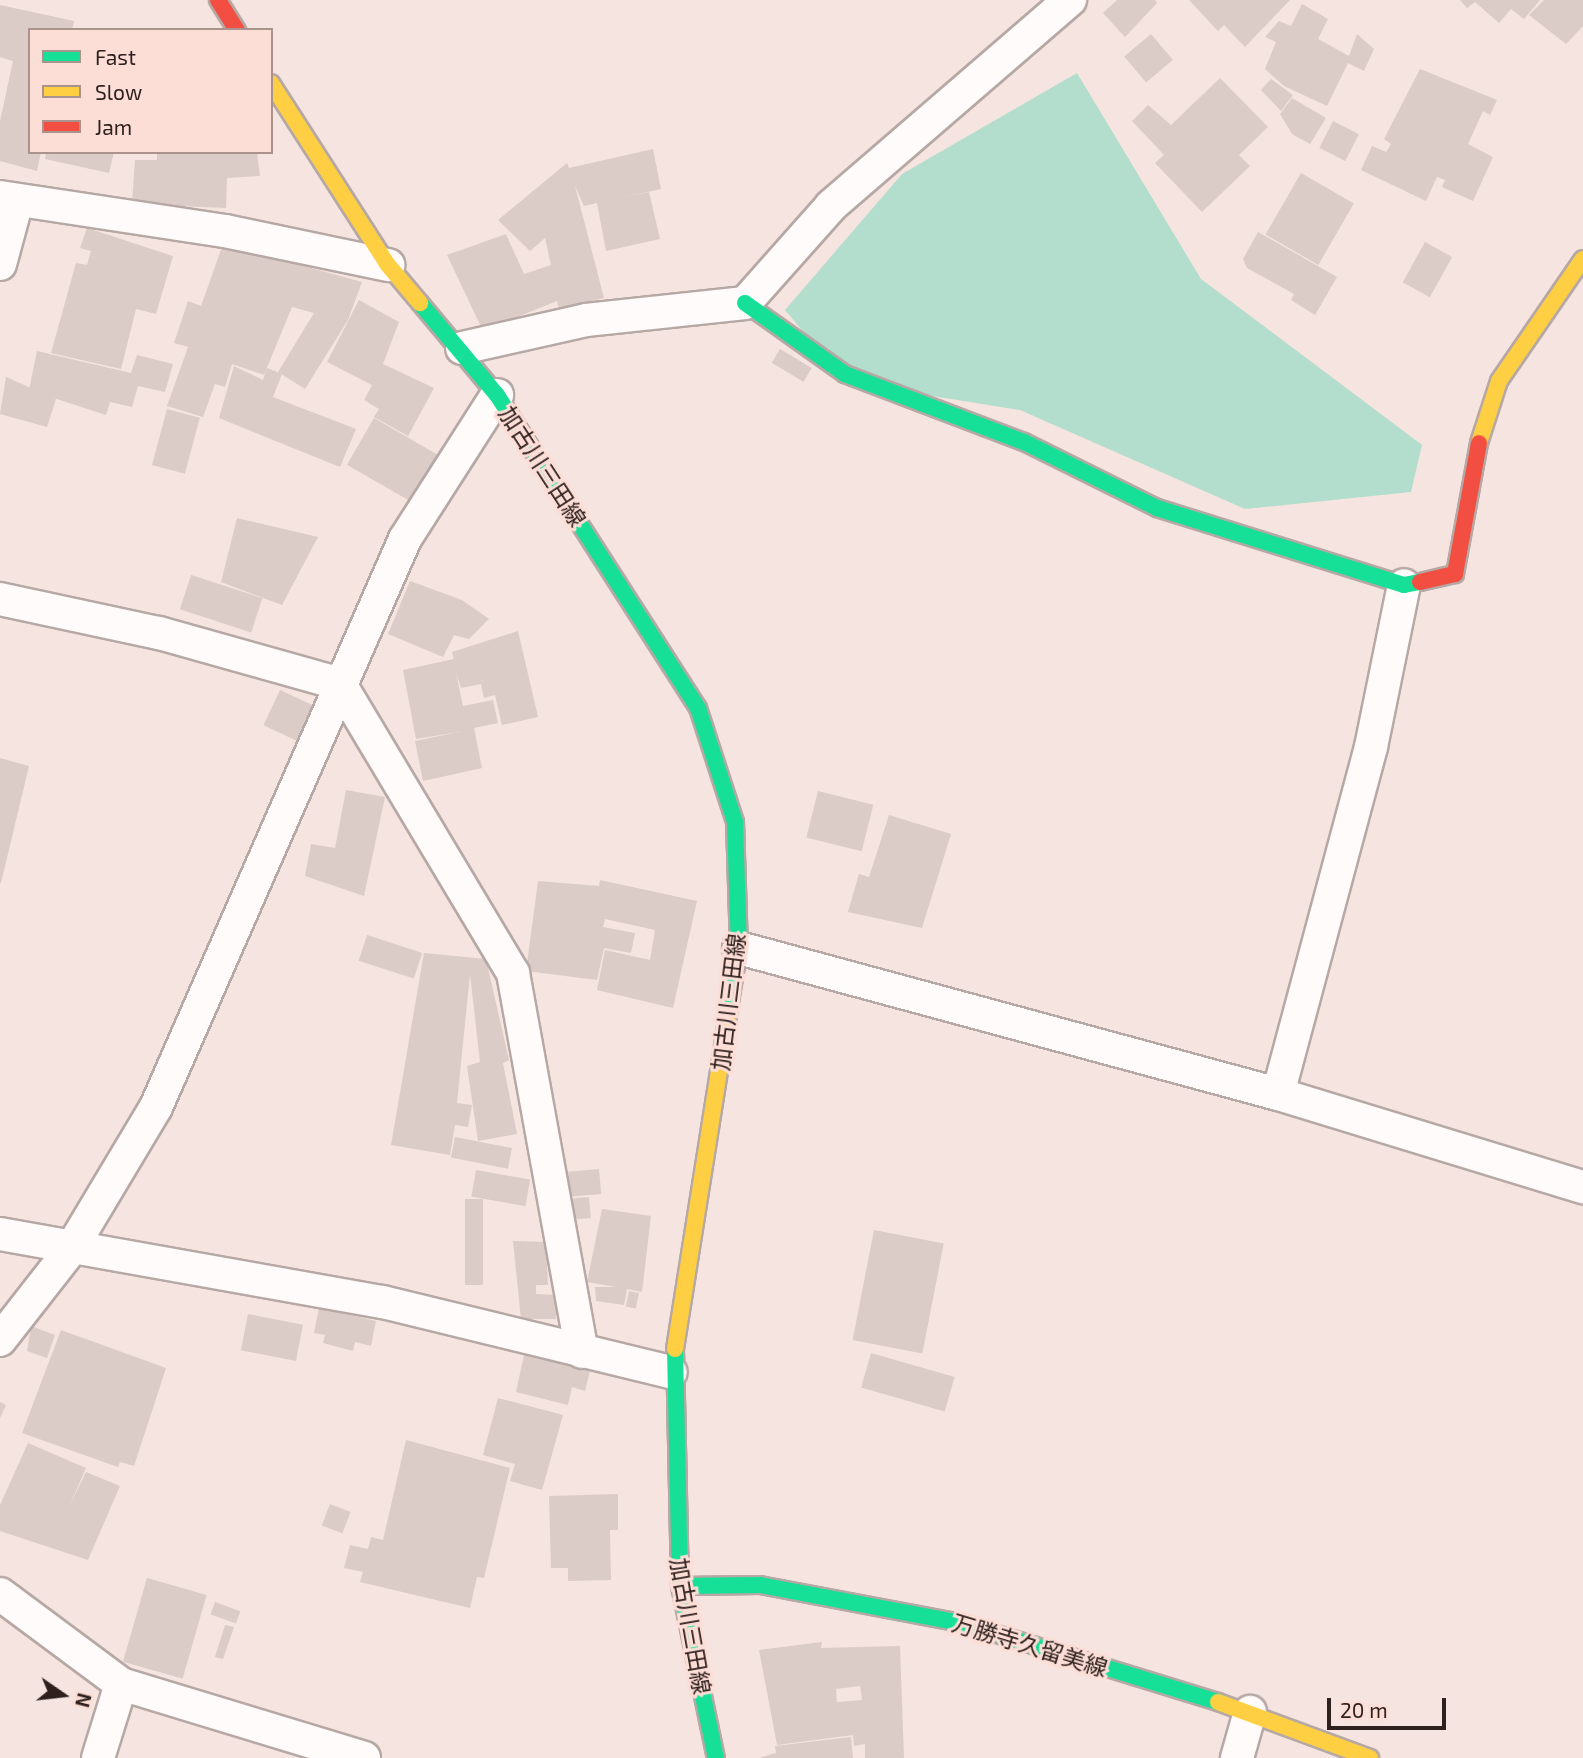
<!DOCTYPE html>
<meta charset="utf-8">
<style>
body{margin:0}
#map{position:relative;width:1583px;height:1758px;overflow:hidden;background:#f5e4df;font-family:"Exo 2","Noto Sans JP",sans-serif}
div>[style]{position:absolute}
[style*='--x']{left:calc(var(--x)*1px);top:calc(var(--y)*1px);width:calc(var(--w)*1px);rotate:calc(var(--a)*1deg)}
.water>*{inset:0;background:#b3decd}
.building>*{inset:0;background:#dbccc8;transform-origin:0 0}
.roads{filter:drop-shadow(2px 0 #b6a8a4) drop-shadow(-2px 0 #b6a8a4) drop-shadow(0 2px #b6a8a4) drop-shadow(0 -2px #b6a8a4)}
.street>*{height:32px;margin:-16px;padding:0 16px;transform-origin:16px;border-radius:16px;background:#fefbfa}
.fast>*{height:16px;margin:-8px;padding:0 8px;transform-origin:8px;border-radius:8px;background:#16e098}
.slow>*{height:16px;margin:-8px;padding:0 8px;transform-origin:8px;border-radius:8px;background:#ffcf43}
.jam>*{height:16px;margin:-8px;padding:0 8px;transform-origin:8px;border-radius:8px;background:#f24e42}
span{translate:-50% -50%;white-space:nowrap;text-align:center;line-height:1.15;-webkit-text-stroke:6px #fdded7;paint-order:stroke}
.street-label{font-size:23px;color:#2e201d}
.legend{position:absolute;left:28px;top:28px;width:245px;height:126px;box-sizing:border-box;background:#fdded7;border:2px solid #aa928d;margin:0;padding:9px 12px;list-style:none;font-size:21px;color:#2e201d}
.legend li{display:flex;align-items:center;gap:14px;height:35px}
.legend b{width:35px;border:2px solid #aa928d}
.north{position:absolute;left:28px;top:1660px;width:70px;height:70px;-webkit-text-stroke:5px #fdded7;paint-order:stroke;rotate:104deg;font-size:19px;font-weight:700;line-height:28px;text-align:center;color:#2e201d}
.north::after{content:'';display:block;margin:auto;width:24px;height:32px;background:#2e201d;clip-path:polygon(50% 0,100% 100%,50% 72%,0 100%)}
.scale{position:absolute;left:1327px;top:1698px;width:119px;height:32px;box-sizing:border-box;border:4px solid #2e201d;border-top:0;padding-left:9px;font-size:21px;line-height:24px;white-space:nowrap;color:#2e201d;-webkit-text-stroke:5px #fdded7;paint-order:stroke}
</style>
<div id="map">
<div class="water">
<div style="clip-path:polygon(1077px 73px,1201px 279px,1422px 445px,1411px 492px,1245px 509px,1020px 410px,845px 382px,785px 310px,902px 174px)"></div>
</div>
<div class="building">
<div style="clip-path:polygon(1117px 0,1155px 0,1157px 3px,1125px 37px,1103px 13px)"></div>
<div style="clip-path:polygon(1189px 0,1290px 0,1245px 47px,1224px 25px,1218px 31px)"></div>
<div style="clip-path:polygon(1460px 0,1540px 0,1524px 19px,1511px 9px,1499px 23px,1475px 2px,1467px 8px)"></div>
<div style="clip-path:polygon(1544px 0,1583px 0,1583px 26px,1566px 44px,1529px 15px)"></div>
<div style="clip-path:polygon(1302px 4px,1328px 19px,1318px 39px,1349px 56px,1357px 34px,1374px 49px,1364px 71px,1348px 63px,1327px 106px,1284px 86px,1265px 69px,1276px 42px,1265px 37px,1279px 21px,1291px 26px)"></div>
<div style="clip-path:polygon(0 5px,74px 21px,72px 30px,30px 30px,30px 152px,41px 152px,37px 171px,0 161px,0 121px,13px 61px,0 57px)"></div>
<div style="left:1151px;top:34px;width:34px;height:35px;rotate:50deg"></div>
<div style="clip-path:polygon(1420px 69px,1497px 100px,1490px 115px,1483px 111px,1468px 144px,1493px 157px,1473px 201px,1442px 187px,1445px 180px,1437px 177px,1426px 201px,1361px 170px,1372px 146px,1386px 152px,1391px 144px,1384px 139px)"></div>
<div style="clip-path:polygon(1220px 78px,1268px 127px,1239px 155px,1250px 166px,1202px 212px,1155px 163px,1164px 155px,1132px 121px,1148px 105px,1171px 125px)"></div>
<div style="clip-path:polygon(1271px 79px,1293px 95px,1281px 111px,1261px 90px)"></div>
<div style="clip-path:polygon(1292px 98px,1326px 118px,1310px 144px,1292px 134px,1280px 114px)"></div>
<div style="left:1333px;top:121px;width:29px;height:30px;rotate:27deg"></div>
<div style="clip-path:polygon(653px 149px,661px 189px,619px 198px,649px 192px,660px 239px,606px 251px,597px 203px,584px 206px,575px 186px,604px 298px,559px 309px,557px 301px,483px 331px,447px 255px,506px 234px,524px 274px,551px 265px,545px 238px,530px 251px,498px 220px,567px 163px,569px 168px)"></div>
<div style="clip-path:polygon(46px 152px,114px 152px,109px 173px,45px 159px)"></div>
<div style="clip-path:polygon(157px 152px,257px 152px,260px 176px,227px 178px,226px 208px,132px 204px,135px 160px,157px 160px)"></div>
<div style="left:1301px;top:173px;width:61px;height:71px;rotate:30deg"></div>
<div style="clip-path:polygon(87px 228px,173px 256px,156px 314px,136px 309px,121px 369px,51px 353px,76px 263px,87px 265px,91px 251px,80px 248px)"></div>
<div style="clip-path:polygon(1258px 232px,1337px 277px,1315px 315px,1291px 300px,1294px 294px,1247px 268px,1243px 259px)"></div>
<div style="left:1425px;top:242px;width:31px;height:46px;rotate:29deg"></div>
<div style="clip-path:polygon(223px 244px,362px 282px,348px 320px,305px 389px,278px 372px,314px 313px,292px 307px,264px 375px,232px 364px,225px 387px,215px 384px,203px 417px,167px 406px,188px 347px,174px 343px,188px 301px,201px 306px)"></div>
<div style="clip-path:polygon(359px 300px,399px 322px,383px 364px,434px 388px,408px 436px,374px 417px,379px 409px,364px 400px,372px 385px,327px 362px)"></div>
<div style="left:780px;top:349px;width:37px;height:16px;rotate:31deg"></div>
<div style="clip-path:polygon(37px 351px,131px 373px,137px 355px,173px 364px,165px 392px,138px 386px,132px 407px,110px 402px,106px 415px,29px 390px)"></div>
<div style="clip-path:polygon(234px 366px,263px 380px,267px 368px,282px 374px,273px 397px,356px 429px,340px 467px,219px 418px)"></div>
<div style="clip-path:polygon(6px 377px,56px 399px,47px 427px,0 414px)"></div>
<div style="left:167px;top:409px;width:34px;height:58px;rotate:15deg"></div>
<div style="left:374px;top:418px;width:73px;height:54px;rotate:30deg"></div>
<div style="clip-path:polygon(237px 518px,318px 537px,282px 605px,221px 582px)"></div>
<div style="left:191px;top:575px;width:75px;height:36px;rotate:18deg"></div>
<div style="clip-path:polygon(410px 581px,462px 600px,489px 619px,469px 639px,454px 635px,443px 657px,388px 634px)"></div>
<div style="clip-path:polygon(518px 631px,538px 717px,502px 725px,495px 695px,484px 698px,481px 684px,461px 688px,456px 673px,463px 706px,493px 700px,498px 723px,474px 728px,482px 768px,423px 781px,415px 741px,464px 731px,416px 739px,403px 670px,454px 659px,452px 652px)"></div>
<div style="left:280px;top:690px;width:42px;height:39px;rotate:25deg"></div>
<div style="clip-path:polygon(0 758px,29px 766px,1px 883px,0 883px)"></div>
<div style="clip-path:polygon(346px 790px,385px 797px,364px 896px,305px 876px,311px 844px,335px 848px)"></div>
<div style="left:818px;top:791px;width:57px;height:48px;rotate:14deg"></div>
<div style="clip-path:polygon(889px 815px,951px 834px,922px 928px,848px 912px,859px 874px,869px 877px)"></div>
<div style="clip-path:polygon(600px 880px,697px 901px,673px 1008px,597px 990px,605px 950px,650px 960px,655px 930px,605px 919px,603px 927px,635px 933px,631px 953px,604px 948px,597px 980px,526px 971px,538px 881px,599px 886px)"></div>
<div style="left:367px;top:935px;width:58px;height:27px;rotate:18deg"></div>
<div style="clip-path:polygon(424px 953px,486px 959px,509px 1060px,503px 1063px,517px 1134px,478px 1141px,467px 1066px,480px 1062px,470px 974px,457px 1103px,472px 1105px,468px 1127px,455px 1125px,450px 1155px,391px 1145px)"></div>
<div style="left:455px;top:1137px;width:58px;height:21px;rotate:11deg"></div>
<div style="left:599px;top:1169px;width:25px;height:31px;rotate:85deg"></div>
<div style="left:476px;top:1170px;width:55px;height:27px;rotate:10deg"></div>
<div style="left:589px;top:1197px;width:21px;height:22px;rotate:85deg"></div>
<div style="left:465px;top:1199px;width:18px;height:86px"></div>
<div style="clip-path:polygon(602px 1209px,651px 1216px,642px 1292px,627px 1289px,624px 1305px,596px 1301px,595px 1287px,616px 1287px,587px 1282px)"></div>
<div style="left:874px;top:1230px;width:71px;height:112px;rotate:11deg"></div>
<div style="clip-path:polygon(513px 1241px,546px 1242px,548px 1285px,536px 1285px,536px 1294px,556px 1295px,556px 1319px,521px 1319px)"></div>
<div style="left:629px;top:1291px;width:10px;height:16px;rotate:11deg"></div>
<div style="clip-path:polygon(319px 1308px,376px 1321px,371px 1346px,355px 1342px,353px 1351px,323px 1343px,325px 1335px,314px 1333px)"></div>
<div style="left:248px;top:1314px;width:56px;height:37px;rotate:11deg"></div>
<div style="clip-path:polygon(31px 1326px,55px 1335px,47px 1358px,27px 1351px)"></div>
<div style="clip-path:polygon(61px 1330px,166px 1368px,134px 1466px,120px 1462px,118px 1467px,22px 1433px)"></div>
<div style="left:871px;top:1353px;width:87px;height:36px;rotate:16deg"></div>
<div style="clip-path:polygon(524px 1355px,590px 1371px,585px 1391px,572px 1387px,568px 1405px,516px 1392px)"></div>
<div style="clip-path:polygon(498px 1398px,563px 1415px,542px 1490px,510px 1481px,515px 1464px,483px 1455px)"></div>
<div style="clip-path:polygon(0 1402px,6px 1405px,0 1418px)"></div>
<div style="clip-path:polygon(406px 1440px,510px 1468px,484px 1578px,477px 1577px,470px 1608px,360px 1582px,363px 1572px,344px 1568px,350px 1545px,368px 1549px,371px 1537px,383px 1540px)"></div>
<div style="clip-path:polygon(28px 1443px,86px 1468px,69px 1507px,86px 1472px,120px 1486px,88px 1560px,0 1531px,0 1505px)"></div>
<div style="clip-path:polygon(618px 1494px,618px 1530px,610px 1530px,611px 1580px,568px 1581px,568px 1568px,551px 1568px,549px 1496px)"></div>
<div style="left:330px;top:1504px;width:22px;height:23px;rotate:21deg"></div>
<div style="left:147px;top:1578px;width:62px;height:87px;rotate:16deg"></div>
<div style="left:215px;top:1602px;width:27px;height:13px;rotate:20deg"></div>
<div style="clip-path:polygon(225px 1625px,234px 1627px,223px 1659px,215px 1657px)"></div>
<div style="clip-path:polygon(evenodd,822px 1642px,821px 1648px,900px 1646px,904px 1758px,865px 1758px,865px 1744px,854px 1746px,853px 1735px,777px 1745px,759px 1650px,822px 1642px,860px 1686px,862px 1700px,837px 1702px,836px 1689px,860px 1686px)"></div>
<div style="clip-path:polygon(851px 1737px,853px 1758px,759px 1758px,776px 1753px,775px 1746px)"></div>
</div>
<div class="roads">
<div class="street">
<div style="--x:0;--y:197;--w:228;--a:8.6"></div>
<div style="--x:225;--y:231;--w:167;--a:11.8"></div>
<div style="--x:0;--y:264;--w:61;--a:-74.8"></div>
<div style="--x:462;--y:348;--w:127;--a:-12.7"></div>
<div style="--x:586;--y:320;--w:160;--a:-6.1"></div>
<div style="--x:745;--y:303;--w:130;--a:-48.4"></div>
<div style="--x:831;--y:206;--w:316;--a:-40.8"></div>
<div style="--x:0;--y:599;--w:163;--a:12.1"></div>
<div style="--x:159;--y:633;--w:188;--a:15.7"></div>
<div style="--x:340;--y:684;--w:337;--a:59.1"></div>
<div style="--x:513;--y:973;--w:385;--a:79.7"></div>
<div style="--x:739;--y:948;--w:558;--a:15.16"></div>
<div style="--x:1278;--y:1094;--w:319;--a:17"></div>
<div style="--x:1278;--y:1094;--w:359;--a:-75"></div>
<div style="--x:1371;--y:747;--w:165;--a:-78.5"></div>
<div style="--x:0;--y:1234;--w:389;--a:10.1"></div>
<div style="--x:383;--y:1302;--w:296;--a:13.7"></div>
<div style="--x:0;--y:1340;--w:115;--a:-52"></div>
<div style="--x:71;--y:1249;--w:165;--a:-59.1"></div>
<div style="--x:156;--y:1107;--w:620;--a:-66.33"></div>
<div style="--x:405;--y:539;--w:171;--a:-57.4"></div>
<div style="--x:0;--y:1594;--w:151;--a:36.6"></div>
<div style="--x:121;--y:1684;--w:254;--a:16.9"></div>
<div style="--x:98;--y:1758;--w:77;--a:-72.7"></div>
<div style="--x:1237;--y:1758;--w:48;--a:-74.2"></div>
</div>
<div class="fast">
<div style="--x:420;--y:303;--w:120;--a:50.1"></div>
<div style="--x:497;--y:395;--w:372;--a:57.3"></div>
<div style="--x:698;--y:708;--w:120;--a:72"></div>
<div style="--x:735;--y:822;--w:126;--a:88.2"></div>
<div style="--x:739;--y:948;--w:67;--a:99.5"></div>
<div style="--x:745;--y:303;--w:123;--a:35.4"></div>
<div style="--x:845;--y:374;--w:191;--a:20.8"></div>
<div style="--x:1024;--y:442;--w:148;--a:26.4"></div>
<div style="--x:1157;--y:508;--w:259;--a:17.3"></div>
<div style="--x:1404;--y:585;--w:16;--a:-11"></div>
<div style="--x:675;--y:1349;--w:237;--a:88.8"></div>
<div style="--x:680;--y:1586;--w:176;--a:78.2"></div>
<div style="--x:680;--y:1586;--w:80;--a:-0.7"></div>
<div style="--x:760;--y:1585;--w:205;--a:10.7"></div>
<div style="--x:961;--y:1623;--w:269;--a:17.1"></div>
</div>
<div class="slow">
<div style="--x:271;--y:83;--w:216;--a:57.3"></div>
<div style="--x:388;--y:265;--w:50;--a:49.9"></div>
<div style="--x:1479;--y:443;--w:65;--a:-72.1"></div>
<div style="--x:1499;--y:381;--w:148;--a:-55.5"></div>
<div style="--x:675;--y:1349;--w:339;--a:-81"></div>
<div style="--x:1218;--y:1702;--w:162;--a:20.2"></div>
</div>
<div class="jam">
<div style="--x:218;--y:0;--w:36;--a:58"></div>
<div style="--x:1420;--y:582;--w:36;--a:-13"></div>
<div style="--x:1455;--y:574;--w:133;--a:-79.6"></div>
</div>
</div>
<div class="street-label">
<span style="left:543px;top:466px;rotate:57deg">加古川三田線</span>
<span style="left:728px;top:1002px;rotate:-83deg">加古川三田線</span>
<span style="left:691px;top:1626px;rotate:80deg">加古川三田線</span>
<span style="left:1030px;top:1645px;rotate:17deg">万勝寺久留美線</span>
</div>
<ul class="legend">
<li><b style="height:9px;background:#16e098"></b>Fast</li>
<li><b style="height:9px;background:#ffcf43"></b>Slow</li>
<li><b style="height:9px;background:#f24e42"></b>Jam</li>
</ul>
<div class="north">N</div>
<div class="scale">20 m</div>
</div>
